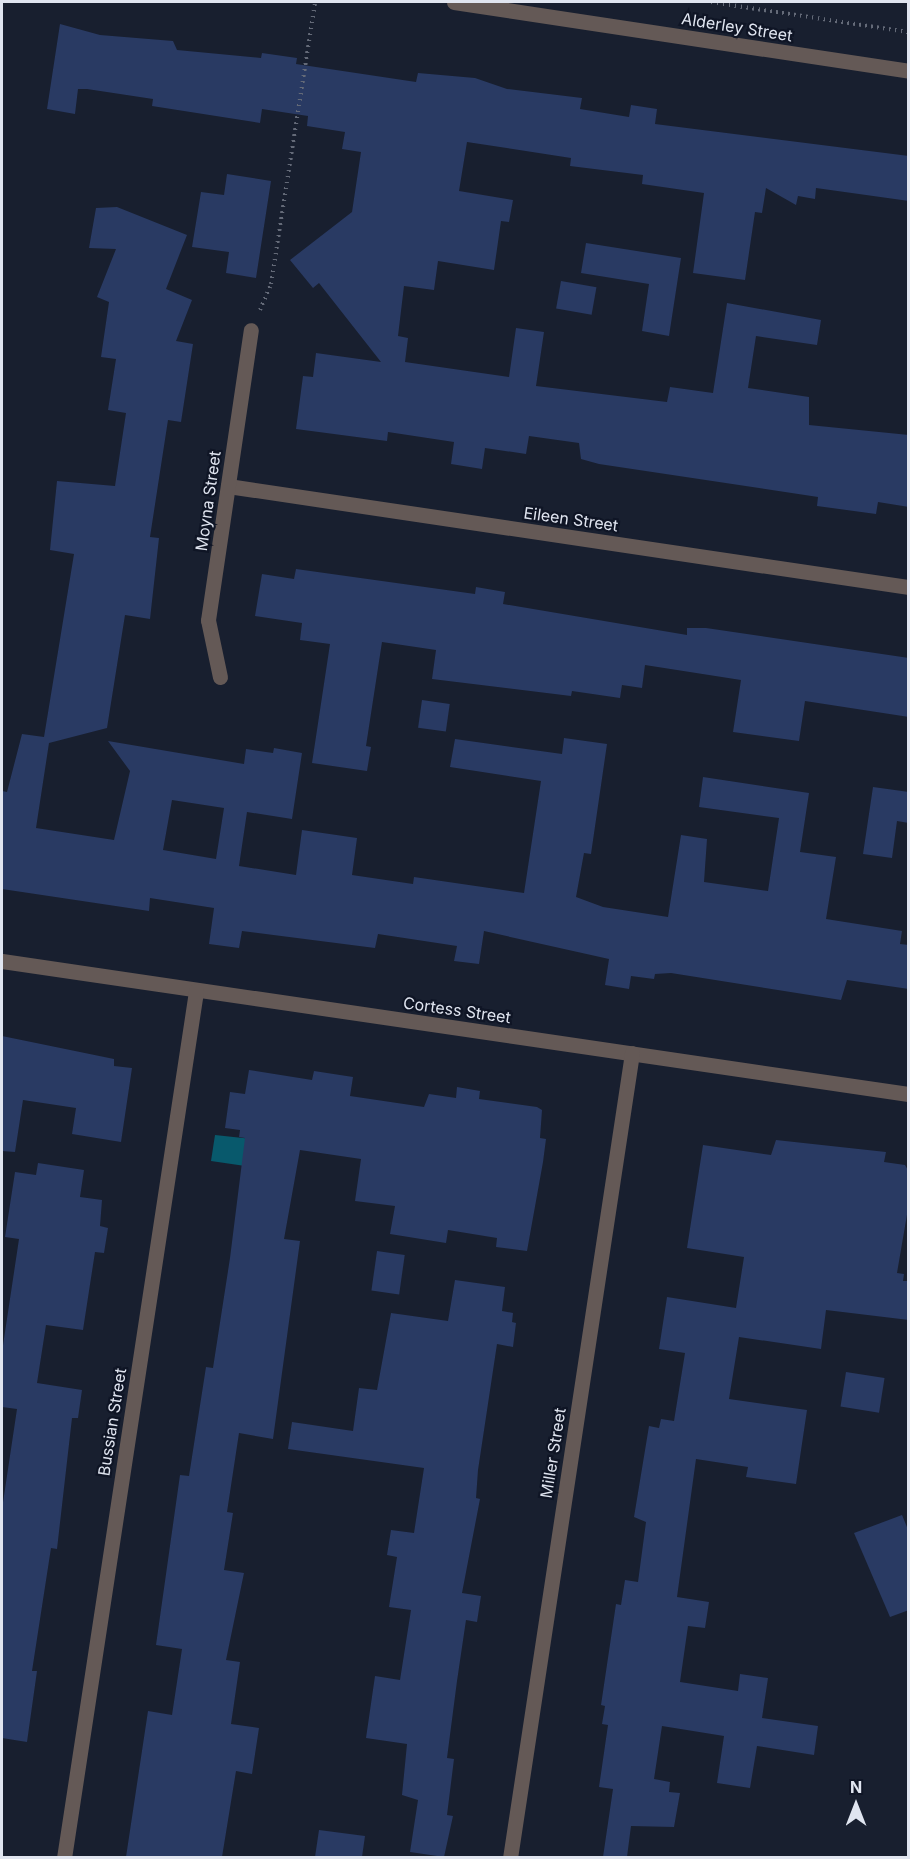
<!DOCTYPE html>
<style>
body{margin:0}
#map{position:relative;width:910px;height:1859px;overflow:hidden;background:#181f2f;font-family:Inter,sans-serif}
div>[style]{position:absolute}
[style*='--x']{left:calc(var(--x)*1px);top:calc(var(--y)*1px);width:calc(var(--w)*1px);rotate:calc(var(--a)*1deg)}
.water>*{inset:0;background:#08596c}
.building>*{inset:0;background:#293a63;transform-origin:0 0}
.path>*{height:4px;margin-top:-2px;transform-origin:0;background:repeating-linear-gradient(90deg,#646a78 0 1.5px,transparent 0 6px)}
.minor>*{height:15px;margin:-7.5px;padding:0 7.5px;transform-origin:7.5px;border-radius:7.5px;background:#645956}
span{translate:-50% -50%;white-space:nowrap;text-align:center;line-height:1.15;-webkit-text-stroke:4.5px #0f1525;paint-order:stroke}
.street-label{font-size:16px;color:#e0e5f0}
.frame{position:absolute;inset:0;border:3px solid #e0e5f0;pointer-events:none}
.north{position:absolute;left:826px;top:1775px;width:60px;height:60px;-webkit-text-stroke:4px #0f1525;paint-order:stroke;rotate:0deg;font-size:16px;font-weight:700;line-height:24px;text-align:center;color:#e0e5f0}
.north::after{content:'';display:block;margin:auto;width:21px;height:27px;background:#e0e5f0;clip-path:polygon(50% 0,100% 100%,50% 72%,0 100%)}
</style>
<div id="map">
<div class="water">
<div style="clip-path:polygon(215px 1135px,252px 1139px,252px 1167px,211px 1161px)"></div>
</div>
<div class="building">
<div style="clip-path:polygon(60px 24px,100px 35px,173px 41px,177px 50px,261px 58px,262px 53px,297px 58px,296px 64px,416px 82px,418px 73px,475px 78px,507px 89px,582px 98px,580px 109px,629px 117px,631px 105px,657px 109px,655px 124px,909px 156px,909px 201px,816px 188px,815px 199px,798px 196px,796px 205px,766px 188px,762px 213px,755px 212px,745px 280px,693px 273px,704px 193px,642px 184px,643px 175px,570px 166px,571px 158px,467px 142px,459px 191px,513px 200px,509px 222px,501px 221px,494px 270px,438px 261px,434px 290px,404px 286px,398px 336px,408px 338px,405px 362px,509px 377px,516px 328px,544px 332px,536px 386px,667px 402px,670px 387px,713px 393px,727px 303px,821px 320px,817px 345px,756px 336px,748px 388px,809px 397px,809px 425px,909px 435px,909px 507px,878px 502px,876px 514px,817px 506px,818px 497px,599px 464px,581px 459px,579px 443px,529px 436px,526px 454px,485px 448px,482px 469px,451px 464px,454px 442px,388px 432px,387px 441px,296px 429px,303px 376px,313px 377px,316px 353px,381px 362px,319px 283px,313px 288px,290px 260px,352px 212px,361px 152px,342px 149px,345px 132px,307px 126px,308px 116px,262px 109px,260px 123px,152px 106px,153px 99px,87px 89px,78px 89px,75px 114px,47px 109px)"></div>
<div style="clip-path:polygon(227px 174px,271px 181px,256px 278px,226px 273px,229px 252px,192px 247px,201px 192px,224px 195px)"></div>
<div style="clip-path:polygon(evenodd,117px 207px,187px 235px,166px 289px,192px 300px,176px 341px,193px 344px,181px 422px,168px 420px,150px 537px,159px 538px,150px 619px,125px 615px,107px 728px,49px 743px,36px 828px,114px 840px,130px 771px,108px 741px,244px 764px,246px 749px,273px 753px,274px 748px,302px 753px,292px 819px,247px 812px,239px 866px,296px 875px,302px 830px,357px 838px,352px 875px,413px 884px,414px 877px,524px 893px,541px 781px,450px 767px,455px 739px,562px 754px,564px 738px,607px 744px,591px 854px,584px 853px,576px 897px,603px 907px,668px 917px,681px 835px,707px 839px,704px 882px,768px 891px,779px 818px,699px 807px,703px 777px,809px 793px,800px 852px,836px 857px,826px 919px,902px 931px,900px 944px,909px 945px,909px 989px,847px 980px,841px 1000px,671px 973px,655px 974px,654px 979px,631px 976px,629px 989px,605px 985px,609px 959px,484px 931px,479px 964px,454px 961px,457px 946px,378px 934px,375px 948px,242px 931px,239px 948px,209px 944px,214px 908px,150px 898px,149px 911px,2px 889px,2px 791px,7px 792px,22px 734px,44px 737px,74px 554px,50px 550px,57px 481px,115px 486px,126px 413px,108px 410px,116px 359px,101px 357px,109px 302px,97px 297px,116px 249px,89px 248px,96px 208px,117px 207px,172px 800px,224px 808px,216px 859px,163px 850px,172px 800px)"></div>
<div style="clip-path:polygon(586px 243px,681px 258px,669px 336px,642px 331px,649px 284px,581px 273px)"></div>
<div style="left:561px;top:281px;width:36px;height:28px;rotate:10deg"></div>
<div style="clip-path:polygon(296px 569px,475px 594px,476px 587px,505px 592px,503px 604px,687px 635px,687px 628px,706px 628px,909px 658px,909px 717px,805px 701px,799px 741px,733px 732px,741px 680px,645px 665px,642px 688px,622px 685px,620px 698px,572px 691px,571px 696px,432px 679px,436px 650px,382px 642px,366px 746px,371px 747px,367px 771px,312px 763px,330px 644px,300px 640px,302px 623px,255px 616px,262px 574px,294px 579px)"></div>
<div style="left:422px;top:700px;width:28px;height:28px;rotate:8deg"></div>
<div style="clip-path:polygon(873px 787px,909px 792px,909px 823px,897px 821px,892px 858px,863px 854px)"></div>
<div style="clip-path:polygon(2px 1036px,114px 1059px,114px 1066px,132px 1068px,121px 1142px,72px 1134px,76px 1108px,23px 1100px,15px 1152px,2px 1151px)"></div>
<div style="clip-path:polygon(249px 1070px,312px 1080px,314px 1071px,353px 1077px,350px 1096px,424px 1107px,429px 1094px,456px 1098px,457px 1087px,480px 1091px,479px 1099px,537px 1107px,542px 1110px,540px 1138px,546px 1139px,543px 1162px,527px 1251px,496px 1247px,497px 1238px,448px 1230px,446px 1243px,390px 1234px,395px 1206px,355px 1201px,361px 1159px,300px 1150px,284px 1239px,300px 1241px,273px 1439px,239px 1433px,227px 1512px,233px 1513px,224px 1570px,244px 1573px,226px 1660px,240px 1662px,231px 1724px,259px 1728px,252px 1774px,236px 1771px,222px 1857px,126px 1857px,148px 1711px,172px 1715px,182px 1649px,156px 1645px,180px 1475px,189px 1476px,206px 1367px,213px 1368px,230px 1258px,245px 1138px,239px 1137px,240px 1130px,225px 1128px,230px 1092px,245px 1094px)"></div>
<div style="clip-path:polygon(776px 1140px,886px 1152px,884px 1162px,905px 1165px,909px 1172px,909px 1203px,897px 1273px,904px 1274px,903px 1281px,909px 1281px,909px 1320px,826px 1310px,821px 1349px,739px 1337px,729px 1399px,807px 1410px,796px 1484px,746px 1477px,748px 1467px,696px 1459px,677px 1597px,709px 1602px,705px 1628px,688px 1626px,680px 1682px,738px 1691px,740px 1674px,768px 1678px,762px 1718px,818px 1726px,814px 1755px,757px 1746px,750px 1788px,717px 1783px,724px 1736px,662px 1726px,654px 1779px,670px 1782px,669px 1792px,680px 1793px,674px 1827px,631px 1826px,627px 1857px,603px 1857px,613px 1789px,599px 1787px,608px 1725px,602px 1724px,605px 1706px,601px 1705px,616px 1604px,621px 1605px,625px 1580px,638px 1582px,646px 1522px,634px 1517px,649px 1426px,659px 1428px,661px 1419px,674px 1421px,685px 1353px,659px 1349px,667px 1297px,736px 1308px,744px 1257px,687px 1248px,703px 1145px,771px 1155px)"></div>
<div style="clip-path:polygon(38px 1163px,84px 1170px,80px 1197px,102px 1200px,100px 1226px,108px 1228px,104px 1253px,95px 1252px,83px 1330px,46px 1325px,37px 1383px,82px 1390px,78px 1418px,72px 1418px,57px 1549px,51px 1548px,32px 1671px,37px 1671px,27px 1742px,2px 1738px,2px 1509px,17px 1409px,2px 1407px,2px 1352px,19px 1239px,5px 1237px,15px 1172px,36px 1175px)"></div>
<div style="left:377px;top:1251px;width:28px;height:40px;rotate:8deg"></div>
<div style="clip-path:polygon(455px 1280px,505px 1287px,502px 1311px,513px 1313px,512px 1322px,516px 1323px,513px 1347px,497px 1344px,478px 1470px,476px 1498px,480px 1499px,462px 1593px,481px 1596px,477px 1622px,466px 1620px,457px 1681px,447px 1758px,454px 1759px,447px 1815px,453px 1816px,444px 1857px,410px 1852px,418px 1800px,402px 1795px,407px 1744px,366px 1738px,375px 1676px,400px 1680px,411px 1610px,389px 1607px,397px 1557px,387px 1555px,391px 1530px,414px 1533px,424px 1468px,288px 1449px,292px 1422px,353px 1431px,359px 1388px,377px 1390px,391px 1313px,448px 1321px)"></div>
<div style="left:846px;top:1372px;width:39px;height:35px;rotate:9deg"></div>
<div style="clip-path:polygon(902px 1515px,909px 1532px,909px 1610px,890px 1617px,854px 1533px)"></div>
<div style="clip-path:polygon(319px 1830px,365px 1836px,362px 1857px,315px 1857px)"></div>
</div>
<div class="path">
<div style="--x:711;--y:2;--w:199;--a:8.7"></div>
<div style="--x:260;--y:310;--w:28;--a:-67"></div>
<div style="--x:271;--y:284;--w:285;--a:-81.1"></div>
</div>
<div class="minor">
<div style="--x:454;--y:2;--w:459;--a:8.6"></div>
<div style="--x:228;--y:486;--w:687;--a:8.45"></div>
<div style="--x:220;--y:677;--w:58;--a:-101.9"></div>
<div style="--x:208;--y:620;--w:293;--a:-81.6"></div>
<div style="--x:2;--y:961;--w:916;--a:8.35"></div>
<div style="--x:64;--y:1858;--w:877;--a:-81.34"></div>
<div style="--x:510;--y:1858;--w:814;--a:-81.38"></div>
</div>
<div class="street-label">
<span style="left:737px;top:27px;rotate:9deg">Alderley Street</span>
<span style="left:208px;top:501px;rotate:-82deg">Moyna Street</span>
<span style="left:571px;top:519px;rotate:8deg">Eileen Street</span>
<span style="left:457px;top:1010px;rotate:8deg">Cortess Street</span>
<span style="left:112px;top:1422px;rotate:-81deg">Bussian Street</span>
<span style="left:553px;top:1453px;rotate:-81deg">Miller Street</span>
</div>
<div class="frame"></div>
<div class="north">N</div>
</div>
